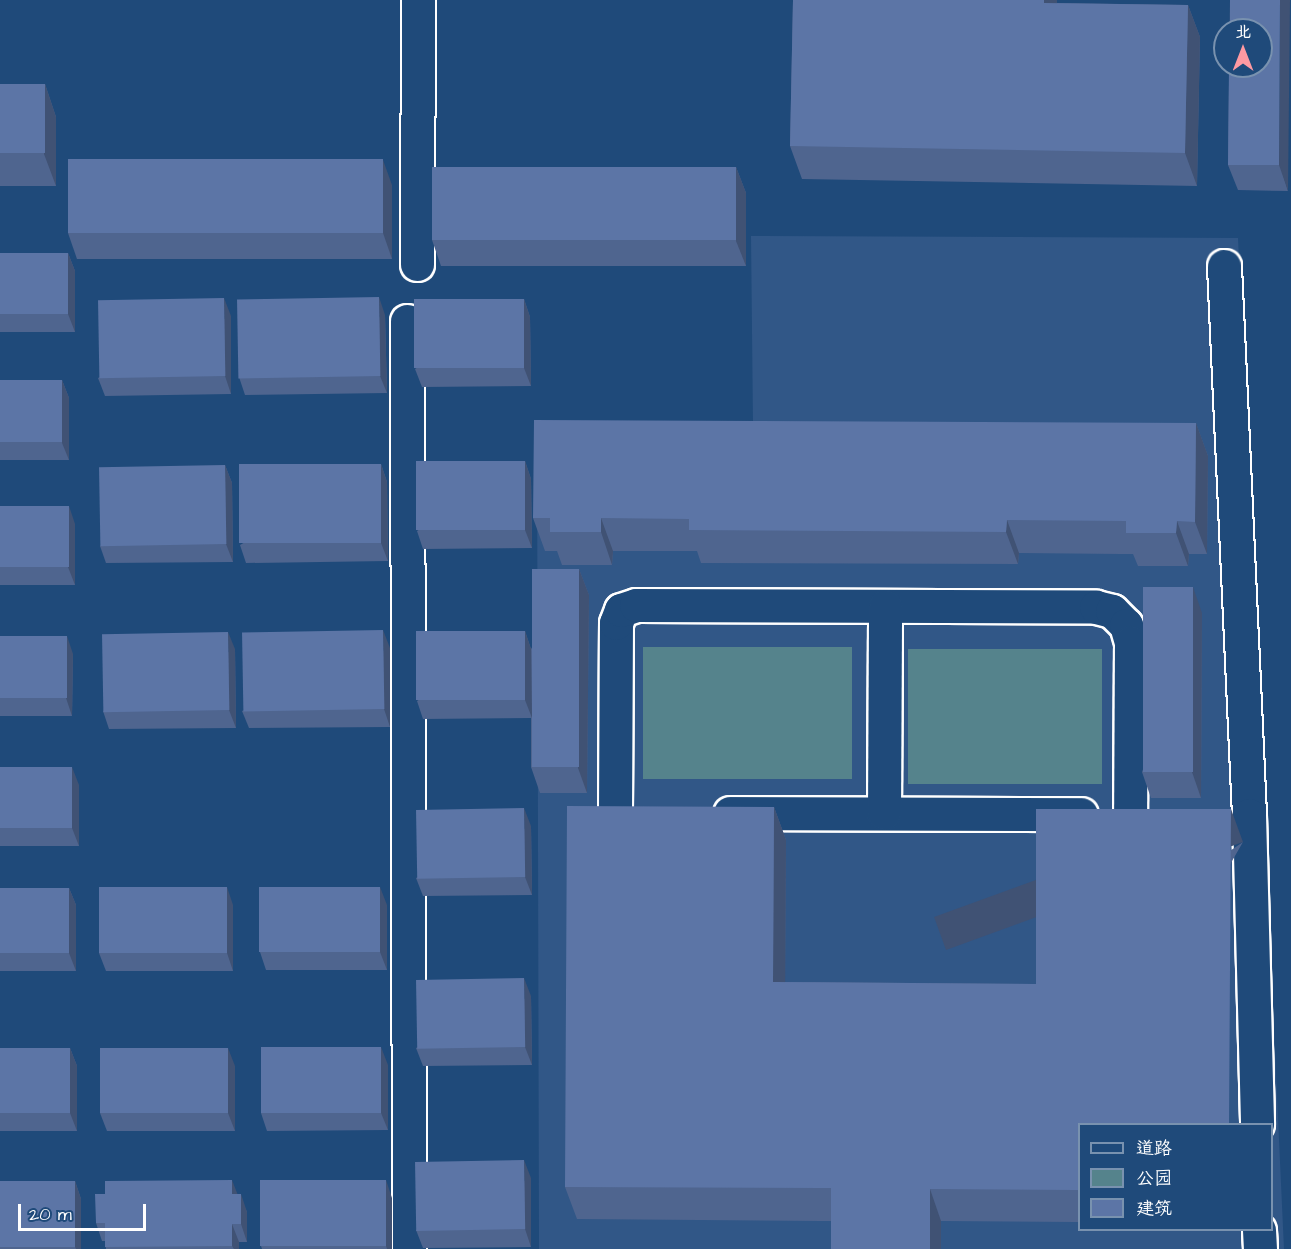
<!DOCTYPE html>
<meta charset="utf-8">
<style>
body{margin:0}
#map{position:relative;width:1291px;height:1249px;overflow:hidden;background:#1f4a7a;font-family:"Architects Daughter","LXGW WenKai TC",sans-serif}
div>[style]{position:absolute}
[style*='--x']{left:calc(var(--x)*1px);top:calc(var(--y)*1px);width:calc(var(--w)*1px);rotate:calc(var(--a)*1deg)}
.built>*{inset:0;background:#315787}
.green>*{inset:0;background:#55838c;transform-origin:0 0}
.roads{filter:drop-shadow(2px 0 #fff) drop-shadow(-2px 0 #fff) drop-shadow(0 2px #fff) drop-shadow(0 -2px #fff)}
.minor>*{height:33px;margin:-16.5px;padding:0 16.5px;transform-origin:16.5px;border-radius:16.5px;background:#1f4a7a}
.wall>*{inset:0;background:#4f658f}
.shaded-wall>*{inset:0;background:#405274;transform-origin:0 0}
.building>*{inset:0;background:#5c75a6;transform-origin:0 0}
span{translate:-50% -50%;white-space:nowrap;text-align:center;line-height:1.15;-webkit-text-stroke:6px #1f4a7a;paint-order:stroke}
.legend{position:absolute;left:1078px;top:1123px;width:195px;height:108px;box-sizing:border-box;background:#1f4a7a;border:2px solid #7992af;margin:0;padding:8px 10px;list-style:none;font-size:18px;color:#fff}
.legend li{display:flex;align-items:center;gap:12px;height:30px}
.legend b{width:30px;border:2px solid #7992af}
.north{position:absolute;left:1213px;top:18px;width:60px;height:60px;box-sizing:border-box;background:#1f4a7a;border:2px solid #7992af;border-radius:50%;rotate:0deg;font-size:16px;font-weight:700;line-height:24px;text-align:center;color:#fff}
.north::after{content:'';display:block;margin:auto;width:21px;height:27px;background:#ff9aa2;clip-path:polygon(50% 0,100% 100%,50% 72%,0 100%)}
.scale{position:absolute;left:18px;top:1204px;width:128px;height:27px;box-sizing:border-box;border:3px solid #fff;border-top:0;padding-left:8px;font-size:18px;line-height:21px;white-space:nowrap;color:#fff;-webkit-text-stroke:4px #1f4a7a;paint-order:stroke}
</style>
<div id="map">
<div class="built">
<div style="clip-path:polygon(evenodd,751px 236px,1238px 238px,1284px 1249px,539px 1249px,537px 429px,753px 426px,751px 236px,1080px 1124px,1272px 1124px,1272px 1230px,1080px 1230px,1080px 1124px)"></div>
</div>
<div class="green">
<div style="left:643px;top:647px;width:209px;height:132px"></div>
<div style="left:908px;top:649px;width:194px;height:135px"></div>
</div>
<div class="roads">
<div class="minor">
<div style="--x:417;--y:264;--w:264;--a:-89.8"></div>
<div style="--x:1224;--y:266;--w:550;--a:87.39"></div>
<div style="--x:1249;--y:815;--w:309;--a:88.5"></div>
<div style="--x:407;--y:321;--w:928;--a:89.88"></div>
<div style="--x:615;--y:812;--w:189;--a:-89.7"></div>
<div style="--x:616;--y:623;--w:14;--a:-69"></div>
<div style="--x:621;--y:610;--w:16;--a:-18"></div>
<div style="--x:636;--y:605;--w:460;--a:0.2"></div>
<div style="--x:1096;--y:607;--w:16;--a:14"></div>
<div style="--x:1112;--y:611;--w:20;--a:45"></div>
<div style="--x:1126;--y:625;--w:18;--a:74"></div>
<div style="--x:1131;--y:642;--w:173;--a:90.3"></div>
<div style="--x:730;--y:813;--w:351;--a:0.2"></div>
<div style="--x:884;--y:813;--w:207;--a:-89.7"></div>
<div style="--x:1259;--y:1230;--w:19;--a:87"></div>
</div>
</div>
<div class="wall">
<div style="clip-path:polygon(793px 0,1057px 0,1057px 3px,1188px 5px,1200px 37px,1197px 186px,802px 179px,790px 146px)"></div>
<div style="clip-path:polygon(1230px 0,1288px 191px,1238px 190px,1228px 165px)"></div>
<div style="clip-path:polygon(0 84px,45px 84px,56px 117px,56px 186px,0 186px)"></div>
<div style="clip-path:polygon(736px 167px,746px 193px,746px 266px,441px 266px,432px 240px)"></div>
<div style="clip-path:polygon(392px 185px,392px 259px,77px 259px,68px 233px)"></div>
<div style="clip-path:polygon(0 253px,68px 253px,75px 271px,75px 332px,0 332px)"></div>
<div style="clip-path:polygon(524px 299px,530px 317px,531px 386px,422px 387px,415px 369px)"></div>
<div style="clip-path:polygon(385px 315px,387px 393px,245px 395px,239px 377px)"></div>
<div style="clip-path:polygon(231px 316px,231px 394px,105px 396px,98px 378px)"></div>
<div style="clip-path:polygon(0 380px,62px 380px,69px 398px,69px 460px,0 460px)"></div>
<div style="clip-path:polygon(1196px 423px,1208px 456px,1207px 554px,1189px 554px,1188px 566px,1138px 566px,1133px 554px,1019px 553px,1018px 564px,701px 563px,697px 551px,613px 551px,612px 565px,562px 565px,557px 551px,545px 551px,533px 518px)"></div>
<div style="clip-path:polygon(525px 461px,531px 479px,532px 548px,423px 549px,417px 531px)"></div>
<div style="clip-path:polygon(381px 464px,387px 482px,388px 561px,246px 563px,240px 545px)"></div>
<div style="clip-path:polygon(225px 465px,232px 483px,233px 562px,106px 563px,100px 546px)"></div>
<div style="clip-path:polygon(0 506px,75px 524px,75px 585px,0 585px)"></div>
<div style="clip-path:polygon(579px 569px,589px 595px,587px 793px,540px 793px,531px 767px,531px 718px,423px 719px,417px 701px,525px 631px,531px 649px)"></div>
<div style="clip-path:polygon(1202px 613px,1201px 798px,1151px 798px,1142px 772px)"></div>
<div style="clip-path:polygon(0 636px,73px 654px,72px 716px,0 716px)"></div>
<div style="clip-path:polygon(390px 648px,390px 727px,249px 728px,242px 711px)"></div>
<div style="clip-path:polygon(235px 649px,236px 728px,109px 729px,103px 711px)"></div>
<div style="clip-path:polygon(0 767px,79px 785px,79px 846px,0 846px)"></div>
<div style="clip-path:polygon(774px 807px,786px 840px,785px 982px,1036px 984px,1243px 842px,1080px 1125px,1080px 1222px,941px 1221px,941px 1249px,831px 1221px,577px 1219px,565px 1187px)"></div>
<div style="clip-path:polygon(531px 826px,532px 895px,423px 896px,416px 878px)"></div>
<div style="clip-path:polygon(0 888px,69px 888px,76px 905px,76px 971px,0 971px)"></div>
<div style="clip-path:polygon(233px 905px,233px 971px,106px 971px,99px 953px)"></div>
<div style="clip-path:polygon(387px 905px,387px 970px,266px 970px,260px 952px)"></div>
<div style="clip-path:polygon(531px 996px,532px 1065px,423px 1066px,416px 1048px)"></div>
<div style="clip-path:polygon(0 1048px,70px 1048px,77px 1066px,77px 1131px,0 1131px)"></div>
<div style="clip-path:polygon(388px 1065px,388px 1130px,267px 1131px,261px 1113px)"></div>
<div style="clip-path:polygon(235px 1066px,235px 1131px,107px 1131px,100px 1113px)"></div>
<div style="clip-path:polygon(531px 1178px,531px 1247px,423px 1248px,416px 1230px)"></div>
<div style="clip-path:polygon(0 1181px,75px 1181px,81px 1199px,81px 1249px,0 1249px)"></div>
<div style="clip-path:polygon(238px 1194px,247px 1212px,247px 1242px,239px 1242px,239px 1249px,106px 1249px,105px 1241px,102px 1241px,96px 1223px)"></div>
<div style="clip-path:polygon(392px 1198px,392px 1249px,262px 1249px,261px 1246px)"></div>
</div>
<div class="shaded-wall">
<div style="clip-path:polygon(1044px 0,1057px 0,1056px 35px,1044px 3px)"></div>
<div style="clip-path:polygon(1280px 0,1290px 0,1288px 191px,1279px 165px)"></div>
<div style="clip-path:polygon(1188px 5px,1200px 37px,1197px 186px,1185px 153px)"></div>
<div style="clip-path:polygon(45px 84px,56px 117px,56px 186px,44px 154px)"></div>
<div style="clip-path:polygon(383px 160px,392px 185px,392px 259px,383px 233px)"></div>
<div style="clip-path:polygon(736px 167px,746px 193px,746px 266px,736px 241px)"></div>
<div style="clip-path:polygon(68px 253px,75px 271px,75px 332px,68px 314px)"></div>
<div style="clip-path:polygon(379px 297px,385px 315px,387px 393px,380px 376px)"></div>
<div style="clip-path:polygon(224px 298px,231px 316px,231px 394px,225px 376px)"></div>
<div style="clip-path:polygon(524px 299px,530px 317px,531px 386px,524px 368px)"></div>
<div style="clip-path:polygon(62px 380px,69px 398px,69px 460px,62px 443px)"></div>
<div style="clip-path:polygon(1196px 423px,1208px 456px,1207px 554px,1195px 522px)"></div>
<div style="clip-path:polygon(525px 461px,531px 479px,532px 548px,525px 530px)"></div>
<div style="clip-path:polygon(381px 464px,387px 482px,388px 561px,381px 543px)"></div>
<div style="clip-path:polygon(225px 465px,232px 483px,233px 562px,226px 544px)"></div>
<div style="clip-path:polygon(69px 506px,75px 524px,75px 585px,68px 567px)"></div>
<div style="clip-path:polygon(601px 518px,613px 551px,612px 565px,601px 532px)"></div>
<div style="clip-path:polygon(1007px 520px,1019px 553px,1018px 564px,1006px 532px)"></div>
<div style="clip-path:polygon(1177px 521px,1189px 554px,1188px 566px,1176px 533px)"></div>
<div style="clip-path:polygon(579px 569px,589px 595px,587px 793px,578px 768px)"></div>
<div style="clip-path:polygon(1193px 587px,1202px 613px,1201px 798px,1192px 772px)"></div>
<div style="clip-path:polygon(383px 630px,390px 648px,390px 727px,384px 709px)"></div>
<div style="clip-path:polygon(525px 631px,531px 649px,532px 718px,525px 700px)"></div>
<div style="clip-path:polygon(228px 632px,235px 649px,236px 728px,229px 710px)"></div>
<div style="clip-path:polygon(67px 636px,73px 654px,72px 716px,66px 698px)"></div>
<div style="clip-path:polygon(72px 767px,79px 785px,79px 846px,72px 828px)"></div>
<div style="clip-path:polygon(774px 807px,786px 840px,785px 1015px,773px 982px)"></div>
<div style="clip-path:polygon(524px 808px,531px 826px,532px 895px,525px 877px)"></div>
<div style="left:1231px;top:809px;width:35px;height:316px;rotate:70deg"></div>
<div style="clip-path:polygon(227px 887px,233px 905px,233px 971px,227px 953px)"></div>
<div style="clip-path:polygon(380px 887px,387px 905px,387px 970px,380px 952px)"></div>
<div style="clip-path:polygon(69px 888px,76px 905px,76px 971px,69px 953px)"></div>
<div style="clip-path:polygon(524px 978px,531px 996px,532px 1065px,525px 1047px)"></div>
<div style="clip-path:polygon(381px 1047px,388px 1065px,388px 1130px,381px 1113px)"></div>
<div style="clip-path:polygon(70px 1048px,77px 1066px,77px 1131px,70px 1113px)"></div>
<div style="clip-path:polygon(228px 1048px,235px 1066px,235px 1131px,228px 1113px)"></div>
<div style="clip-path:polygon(524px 1160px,531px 1178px,531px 1247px,525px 1229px)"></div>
<div style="clip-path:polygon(232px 1180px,239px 1198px,232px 1194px)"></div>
<div style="clip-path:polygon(386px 1180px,392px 1198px,392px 1249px,387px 1249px,386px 1246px)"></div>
<div style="clip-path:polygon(75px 1181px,81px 1199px,81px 1249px,76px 1249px,75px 1247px)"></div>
<div style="clip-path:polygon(930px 1189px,941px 1221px,941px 1249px,930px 1249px)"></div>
<div style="clip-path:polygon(241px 1194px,247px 1212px,247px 1242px,241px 1224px)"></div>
<div style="clip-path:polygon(232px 1224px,239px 1242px,239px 1249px,234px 1249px,232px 1246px)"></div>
</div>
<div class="building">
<div style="clip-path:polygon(793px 0,1044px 0,1044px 3px,1188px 5px,1185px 153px,790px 146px)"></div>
<div style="clip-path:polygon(1230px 0,1280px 0,1279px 165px,1228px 165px,1229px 66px,1261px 66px,1261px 30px,1230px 30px)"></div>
<div style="left:0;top:84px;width:45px;height:69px"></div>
<div style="left:68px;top:159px;width:315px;height:74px"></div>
<div style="left:432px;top:167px;width:304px;height:73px"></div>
<div style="left:0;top:253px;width:68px;height:61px"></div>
<div style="left:379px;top:297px;width:79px;height:142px;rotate:89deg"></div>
<div style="left:224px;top:298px;width:78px;height:126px;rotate:89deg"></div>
<div style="left:524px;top:299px;width:69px;height:110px;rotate:90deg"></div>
<div style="left:0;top:380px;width:62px;height:62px"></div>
<div style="clip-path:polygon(534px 420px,1196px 423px,1195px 522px,1177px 521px,1176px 533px,1126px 533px,1126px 521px,1007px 520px,1006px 532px,689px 530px,689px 519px,601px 518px,601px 532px,550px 532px,550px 518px,533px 518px)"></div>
<div style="left:525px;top:461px;width:69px;height:109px;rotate:90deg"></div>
<div style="left:381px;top:464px;width:79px;height:142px;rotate:90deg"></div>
<div style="left:225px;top:465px;width:79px;height:126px;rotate:89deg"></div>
<div style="left:0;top:506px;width:69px;height:61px"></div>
<div style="left:532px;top:569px;width:47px;height:198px"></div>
<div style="left:1143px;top:587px;width:50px;height:185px"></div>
<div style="left:383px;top:630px;width:79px;height:141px;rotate:89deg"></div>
<div style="left:525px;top:631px;width:69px;height:109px;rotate:90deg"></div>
<div style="left:228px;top:632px;width:78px;height:126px;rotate:89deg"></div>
<div style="left:0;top:636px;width:67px;height:62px"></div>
<div style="left:0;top:767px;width:72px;height:61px"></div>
<div style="clip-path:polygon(567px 806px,774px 807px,773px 982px,1036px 984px,1036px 809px,1231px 809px,1229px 1125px,1080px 1125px,1080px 1190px,930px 1189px,930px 1249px,831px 1249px,831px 1188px,565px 1187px)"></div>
<div style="left:524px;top:808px;width:69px;height:108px;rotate:89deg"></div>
<div style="left:227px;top:887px;width:66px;height:128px;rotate:90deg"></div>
<div style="left:259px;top:887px;width:121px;height:65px"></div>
<div style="left:0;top:888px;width:69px;height:65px"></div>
<div style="left:524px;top:978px;width:69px;height:108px;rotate:89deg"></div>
<div style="left:381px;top:1047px;width:66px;height:120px;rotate:90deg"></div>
<div style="left:0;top:1048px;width:70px;height:65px"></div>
<div style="left:100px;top:1048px;width:128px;height:65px"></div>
<div style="left:524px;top:1160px;width:69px;height:109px;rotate:89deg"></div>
<div style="clip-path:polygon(232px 1180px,232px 1194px,241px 1194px,241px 1224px,232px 1224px,232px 1246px,105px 1247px,105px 1223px,96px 1223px,95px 1194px,105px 1194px,105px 1181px)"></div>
<div style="left:260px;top:1180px;width:126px;height:66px"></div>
<div style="left:0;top:1181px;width:75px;height:66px"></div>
</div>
<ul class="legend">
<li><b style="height:8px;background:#1f4a7a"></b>道路</li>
<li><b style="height:16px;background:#55838c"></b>公园</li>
<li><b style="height:16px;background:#5c75a6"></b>建筑</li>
</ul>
<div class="north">北</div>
<div class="scale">20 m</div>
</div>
